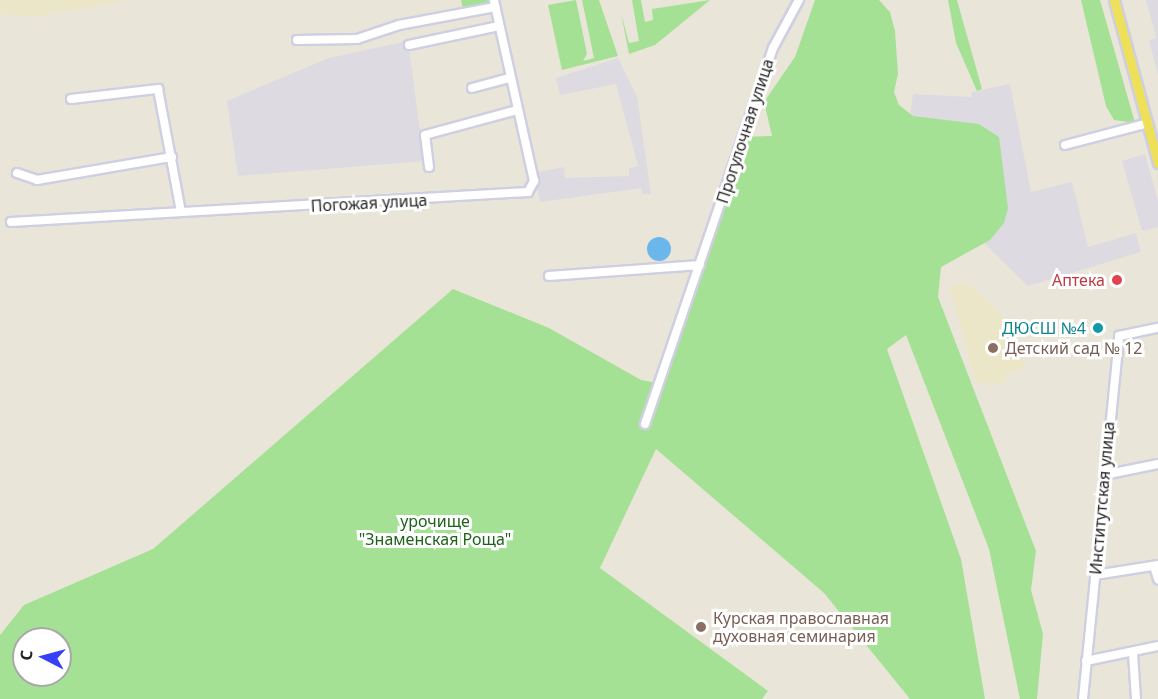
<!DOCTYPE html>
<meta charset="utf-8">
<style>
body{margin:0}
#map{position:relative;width:1158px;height:699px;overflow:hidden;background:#eae5d9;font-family:"Noto Sans",sans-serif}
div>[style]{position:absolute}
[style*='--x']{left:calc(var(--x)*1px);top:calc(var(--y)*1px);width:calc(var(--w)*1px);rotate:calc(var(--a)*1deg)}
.industrial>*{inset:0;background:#dddae2}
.education>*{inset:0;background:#ece6c8}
.green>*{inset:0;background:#a4e195}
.water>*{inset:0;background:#6bb7ec}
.round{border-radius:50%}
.roads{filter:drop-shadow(2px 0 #cecfe1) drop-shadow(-2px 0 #cecfe1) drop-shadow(0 2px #cecfe1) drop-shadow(0 -2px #cecfe1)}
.minor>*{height:8px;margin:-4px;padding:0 4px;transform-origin:4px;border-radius:4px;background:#fff}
.major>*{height:9px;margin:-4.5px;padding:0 4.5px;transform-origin:4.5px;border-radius:4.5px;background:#eee159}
.dots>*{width:16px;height:16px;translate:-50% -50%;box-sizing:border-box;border:3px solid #fff;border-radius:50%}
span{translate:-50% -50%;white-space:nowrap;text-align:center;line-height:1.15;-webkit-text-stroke:6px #fff;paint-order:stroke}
.street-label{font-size:16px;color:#272727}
.health-label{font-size:16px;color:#be3a42}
.right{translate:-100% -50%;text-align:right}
.culture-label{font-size:16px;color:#0d838f}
.education-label{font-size:16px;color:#785e54}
.left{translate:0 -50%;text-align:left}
.park-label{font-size:16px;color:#1e621a}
.north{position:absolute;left:12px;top:627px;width:60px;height:60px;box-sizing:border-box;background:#fff;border:2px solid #a9a9a9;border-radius:50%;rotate:276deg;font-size:16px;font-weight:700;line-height:24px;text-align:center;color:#272727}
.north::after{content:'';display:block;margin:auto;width:21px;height:27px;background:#3840f7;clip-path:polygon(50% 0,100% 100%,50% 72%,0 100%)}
</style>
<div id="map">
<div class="industrial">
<div style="clip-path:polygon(1146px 0,1158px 0,1158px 75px,1149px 41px,1156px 37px)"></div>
<div style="clip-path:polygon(408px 41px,424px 161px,238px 176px,227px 101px,329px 58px)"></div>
<div style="clip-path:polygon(618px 58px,637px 96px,651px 194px,642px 194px,642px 188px,540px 202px,534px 173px,564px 167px,565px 178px,629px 176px,629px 169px,638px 166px,616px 84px,560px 95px,556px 78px)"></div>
<div style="clip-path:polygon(1010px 84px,1031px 192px,1072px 182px,1088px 247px,1136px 233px,1141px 252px,1028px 286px,983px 242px,997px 137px,984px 127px,910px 117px,913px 94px,971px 97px,972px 92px)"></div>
<div style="clip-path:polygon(1145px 154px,1158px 201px,1158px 227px,1142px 231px,1122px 161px)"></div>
</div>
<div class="education">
<div style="clip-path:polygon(0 0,129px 0,34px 17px,0 14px)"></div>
<div style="clip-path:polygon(957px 283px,967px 283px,1005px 317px,1009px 334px,1016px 333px,1025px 368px,1006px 375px,1006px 383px,976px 383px,950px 288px)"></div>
</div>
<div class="green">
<div style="clip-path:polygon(461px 0,490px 0,490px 4px,463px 9px)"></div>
<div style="clip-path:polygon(576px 0,587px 54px,583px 61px,594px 58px,582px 0,599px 0,618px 56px,562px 70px,548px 5px)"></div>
<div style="clip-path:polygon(632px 0,641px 0,645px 22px,653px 20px,652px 9px,710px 0,655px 45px,629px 54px,621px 13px,629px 43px,639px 41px)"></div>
<div style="clip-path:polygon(evenodd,815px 0,879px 0,890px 12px,895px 31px,898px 74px,894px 92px,899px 105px,913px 116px,979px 124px,999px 137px,1008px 208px,1004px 223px,990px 240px,941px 267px,938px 297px,1036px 551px,1031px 590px,1043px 634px,1037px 699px,1020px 699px,989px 549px,906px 335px,887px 349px,961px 559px,985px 699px,910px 699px,824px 593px,656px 449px,600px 568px,768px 691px,762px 699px,0 699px,0 635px,24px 605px,153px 549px,453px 289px,549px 328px,641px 380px,658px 383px,740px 137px,772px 136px,764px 102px,795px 57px,815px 0,24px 639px,60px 639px,60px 675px,24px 675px,24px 639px)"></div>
<div style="clip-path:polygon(948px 0,957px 0,982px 89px,977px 91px,956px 43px)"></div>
<div style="clip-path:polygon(1081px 0,1100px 0,1135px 123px,1114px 120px,1106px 106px)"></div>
</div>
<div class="water">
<div class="round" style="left:647px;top:237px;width:24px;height:24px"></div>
</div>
<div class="roads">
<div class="minor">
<div style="--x:297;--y:40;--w:60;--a:-1"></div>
<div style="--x:357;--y:39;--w:44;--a:-18.4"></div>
<div style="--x:399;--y:25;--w:98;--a:-10.6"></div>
<div style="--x:409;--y:45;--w:92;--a:-11.9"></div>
<div style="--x:472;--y:88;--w:39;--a:-15"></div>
<div style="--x:71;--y:99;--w:88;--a:-6.6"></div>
<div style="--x:158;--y:89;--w:125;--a:79.4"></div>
<div style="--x:1065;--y:145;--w:86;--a:-14.8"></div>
<div style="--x:429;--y:167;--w:32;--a:-97"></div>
<div style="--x:425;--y:135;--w:95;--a:-15.2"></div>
<div style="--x:17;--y:173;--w:21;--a:19"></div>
<div style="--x:37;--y:180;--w:137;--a:-9.7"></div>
<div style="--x:11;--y:222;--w:518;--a:-3.32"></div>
<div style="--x:528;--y:192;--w:13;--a:-61"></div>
<div style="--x:534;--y:181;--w:185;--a:-102.5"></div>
<div style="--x:549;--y:276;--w:151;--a:-4.2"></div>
<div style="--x:645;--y:424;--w:397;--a:-71.2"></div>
<div style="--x:773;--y:48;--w:55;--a:-61.6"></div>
<div style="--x:1104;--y:475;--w:55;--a:-11.5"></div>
<div style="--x:1154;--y:566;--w:14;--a:73"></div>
<div style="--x:1095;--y:575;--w:64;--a:-9"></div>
<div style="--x:1133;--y:653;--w:46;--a:86.3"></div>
<div style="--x:1086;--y:661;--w:74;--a:-11.8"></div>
<div style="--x:1083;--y:699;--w:365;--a:-84.3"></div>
<div style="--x:1119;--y:336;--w:40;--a:-12"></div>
</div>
<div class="major">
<div style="--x:1114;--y:0;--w:169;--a:74.9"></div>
</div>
</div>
<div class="dots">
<div style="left:1117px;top:280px;background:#e0444e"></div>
<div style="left:1098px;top:328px;background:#0f9aa8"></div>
<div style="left:993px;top:348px;background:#8d6e63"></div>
<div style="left:701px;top:627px;background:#8d6e63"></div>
</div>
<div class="street-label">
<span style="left:745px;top:131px;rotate:-72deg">Прогулочная улица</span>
<span style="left:369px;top:203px;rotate:-3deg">Погожая улица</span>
<span style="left:1102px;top:498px;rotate:-85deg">Институтская улица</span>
</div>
<div class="health-label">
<span class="right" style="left:1105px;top:280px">Аптека</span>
</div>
<div class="culture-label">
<span class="right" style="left:1086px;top:328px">ДЮСШ №4</span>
</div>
<div class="education-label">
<span class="left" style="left:1005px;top:348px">Детский сад № 12</span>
<span class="left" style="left:713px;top:627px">Курская православная<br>духовная семинария</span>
</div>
<div class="park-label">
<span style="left:435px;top:530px">урочище<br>"Знаменская Роща"</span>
</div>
<div class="north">С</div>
</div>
